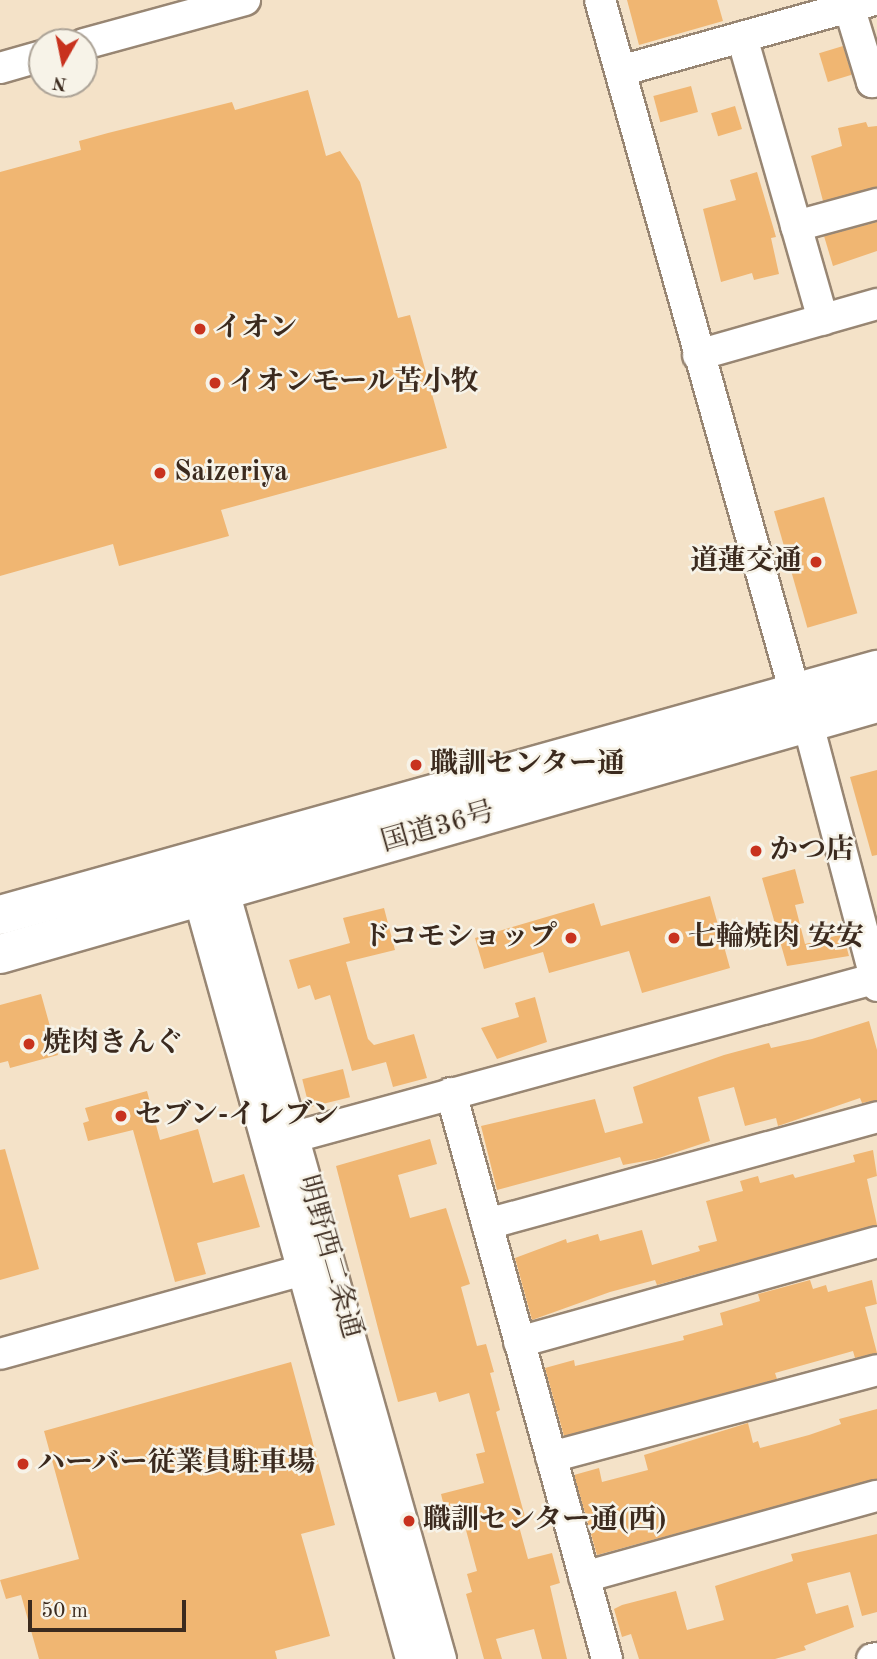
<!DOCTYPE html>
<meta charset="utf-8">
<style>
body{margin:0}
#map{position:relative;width:877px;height:1659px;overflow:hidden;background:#f4e2c8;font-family:"Old Standard TT","Noto Serif JP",serif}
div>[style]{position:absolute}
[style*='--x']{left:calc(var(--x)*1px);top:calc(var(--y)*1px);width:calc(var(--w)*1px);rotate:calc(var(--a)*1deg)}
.building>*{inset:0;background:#f0b672;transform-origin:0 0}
.roads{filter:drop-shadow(2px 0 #988673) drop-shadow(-2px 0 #988673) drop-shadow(0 2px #988673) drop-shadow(0 -2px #988673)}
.minor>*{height:30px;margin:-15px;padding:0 15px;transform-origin:15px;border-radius:15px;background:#fff}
.highway>*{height:38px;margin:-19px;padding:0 19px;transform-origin:19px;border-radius:19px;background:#fff}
.dots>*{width:19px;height:19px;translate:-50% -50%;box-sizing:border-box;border:4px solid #f7f3e8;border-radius:50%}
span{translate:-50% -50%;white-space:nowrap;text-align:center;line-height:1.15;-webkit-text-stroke:5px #f7f3e8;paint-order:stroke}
.poi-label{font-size:28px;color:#3b2a1e;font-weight:700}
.left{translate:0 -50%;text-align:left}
.right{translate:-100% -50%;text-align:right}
.street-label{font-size:28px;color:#3b2a1e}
.north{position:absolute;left:28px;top:28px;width:70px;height:70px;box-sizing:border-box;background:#f7f3e8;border:2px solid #aca397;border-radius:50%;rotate:189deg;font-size:19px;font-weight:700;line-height:28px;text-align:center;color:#3b2a1e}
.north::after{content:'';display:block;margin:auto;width:24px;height:32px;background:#c8321e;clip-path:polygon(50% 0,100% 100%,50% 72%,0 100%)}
.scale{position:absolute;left:28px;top:1600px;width:158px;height:32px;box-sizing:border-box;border:4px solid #3b2a1e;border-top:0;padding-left:9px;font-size:21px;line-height:24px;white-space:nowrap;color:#3b2a1e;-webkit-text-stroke:5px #f7f3e8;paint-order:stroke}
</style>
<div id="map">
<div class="building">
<div style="clip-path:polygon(627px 0,717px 0,723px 21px,639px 45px)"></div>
<div style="left:843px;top:46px;width:30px;height:25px;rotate:73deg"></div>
<div style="left:691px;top:86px;width:27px;height:39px;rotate:75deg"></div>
<div style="clip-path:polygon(308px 90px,326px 156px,340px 151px,360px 182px,398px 318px,410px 315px,447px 448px,221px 510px,229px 536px,119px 566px,113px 544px,0 576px,0 172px,81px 150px,79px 141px,108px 133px,232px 102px,235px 110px)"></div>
<div style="left:735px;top:106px;width:24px;height:25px;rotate:73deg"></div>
<div style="clip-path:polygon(866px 122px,868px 127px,877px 126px,877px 187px,823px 201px,811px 156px,842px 146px,838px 128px)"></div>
<div style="clip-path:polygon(757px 172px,776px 237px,771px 238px,779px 274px,754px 280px,752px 273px,721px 282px,703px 209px,736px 200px,730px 180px)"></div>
<div style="clip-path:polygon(877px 222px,877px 251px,833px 266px,824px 236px)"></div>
<div style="left:824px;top:497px;width:121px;height:52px;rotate:74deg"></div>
<div style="clip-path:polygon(877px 770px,877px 855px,872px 856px,850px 777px)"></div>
<div style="clip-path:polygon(795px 869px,804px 903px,795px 905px,805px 944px,843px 934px,849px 956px,787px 966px,762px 878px)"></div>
<div style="clip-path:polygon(710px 896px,730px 968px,642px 993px,629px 951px,549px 973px,543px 952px,484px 969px,475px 938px,594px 903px,601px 926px)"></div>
<div style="clip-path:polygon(384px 908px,395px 950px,346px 962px,368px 1039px,374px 1045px,414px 1034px,427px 1078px,393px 1087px,386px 1062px,352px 1071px,330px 995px,315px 1000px,310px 985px,298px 989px,289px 960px,350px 943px,343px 918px)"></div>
<div style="clip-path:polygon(41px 994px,58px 1055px,10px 1068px,8px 1061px,0 1063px,0 1005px)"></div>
<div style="clip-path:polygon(535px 997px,547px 1042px,497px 1059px,481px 1028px,519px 1017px,515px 1003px)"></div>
<div style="clip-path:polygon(869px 1021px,877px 1050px,877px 1100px,862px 1103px,860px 1098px,778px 1126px,776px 1118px,745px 1126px,734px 1087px,698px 1097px,710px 1141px,656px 1159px,623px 1165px,620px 1157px,497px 1190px,481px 1126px,595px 1099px,605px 1133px,643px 1123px,633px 1087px,724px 1055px,769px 1043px,771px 1048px,812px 1039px)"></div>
<div style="left:343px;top:1069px;width:29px;height:42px;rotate:76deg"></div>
<div style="clip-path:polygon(147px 1091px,160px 1140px,198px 1129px,213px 1183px,244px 1174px,260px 1227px,197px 1243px,206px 1274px,175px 1282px,133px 1130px,88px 1141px,83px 1123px,89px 1121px,85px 1108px)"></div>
<div style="clip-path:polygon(430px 1139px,437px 1164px,398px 1175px,410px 1218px,446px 1208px,470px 1284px,461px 1287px,477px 1346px,486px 1344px,494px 1372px,490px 1373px,500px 1410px,496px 1412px,525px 1517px,517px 1519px,528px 1559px,552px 1553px,560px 1583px,550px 1586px,567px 1659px,542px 1659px,534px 1629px,496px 1639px,502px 1659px,484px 1659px,466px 1594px,472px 1592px,467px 1574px,477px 1571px,463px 1519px,448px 1523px,441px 1494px,484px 1483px,476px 1454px,485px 1452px,469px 1393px,439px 1402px,436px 1392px,398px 1402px,380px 1336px,336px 1166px)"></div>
<div style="clip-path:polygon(5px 1149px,39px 1269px,0 1280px,0 1150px)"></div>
<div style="clip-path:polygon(873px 1150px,877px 1176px,867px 1179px,877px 1225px,657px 1285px,655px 1280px,610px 1292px,532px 1320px,515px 1258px,566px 1239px,567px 1243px,598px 1234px,600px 1241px,642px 1230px,652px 1265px,700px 1251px,698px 1246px,717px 1241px,706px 1201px,743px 1191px,740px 1181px,758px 1176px,760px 1183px,793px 1174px,795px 1178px,855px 1162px,853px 1155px)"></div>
<div style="clip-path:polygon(810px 1280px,813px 1289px,826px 1285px,828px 1292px,872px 1280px,877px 1304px,865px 1307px,877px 1353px,855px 1358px,853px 1351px,775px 1373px,777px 1379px,564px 1436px,545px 1368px,574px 1360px,575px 1366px,684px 1340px,683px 1336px,723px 1325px,720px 1313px,760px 1301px,758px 1294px)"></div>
<div style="clip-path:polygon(291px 1362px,335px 1525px,301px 1534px,330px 1636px,275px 1651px,277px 1659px,39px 1659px,21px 1595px,6px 1599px,0 1580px,79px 1559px,44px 1431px)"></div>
<div style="clip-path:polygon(877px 1409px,877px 1479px,597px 1555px,574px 1475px,599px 1468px,602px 1482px,648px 1470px,644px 1455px,748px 1423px,753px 1443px,758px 1441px,760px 1448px,809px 1435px,841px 1424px,839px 1419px)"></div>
<div style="clip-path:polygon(877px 1534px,877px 1612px,862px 1616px,850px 1572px,807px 1583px,816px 1614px,848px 1605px,854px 1627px,804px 1646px,806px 1650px,775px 1659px,639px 1659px,631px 1634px,622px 1637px,614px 1609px,622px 1605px,676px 1591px,687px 1630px,724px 1620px,715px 1586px,793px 1561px,791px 1554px)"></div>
</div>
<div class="roads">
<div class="minor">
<div style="--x:600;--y:0;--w:720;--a:74.28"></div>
<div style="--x:795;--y:693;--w:34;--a:67"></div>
<div style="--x:808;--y:724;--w:271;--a:75.2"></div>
<div style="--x:847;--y:0;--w:86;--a:73"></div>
<div style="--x:872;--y:82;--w:5;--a:-22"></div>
<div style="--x:742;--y:37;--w:294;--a:74"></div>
<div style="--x:84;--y:44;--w:167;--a:-15.3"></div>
<div style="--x:0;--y:68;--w:44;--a:-15.9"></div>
<div style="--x:620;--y:71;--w:265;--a:-15.6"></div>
<div style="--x:796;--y:226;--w:84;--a:-15.2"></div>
<div style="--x:698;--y:355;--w:186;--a:-15.9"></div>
<div style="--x:218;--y:870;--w:820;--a:74.22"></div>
<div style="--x:193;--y:877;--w:812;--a:74.42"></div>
<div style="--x:451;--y:1093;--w:587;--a:74.59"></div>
<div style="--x:276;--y:1142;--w:623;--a:-15.26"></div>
<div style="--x:487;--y:1224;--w:404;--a:-15.3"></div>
<div style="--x:519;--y:1342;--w:372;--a:-15.6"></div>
<div style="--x:0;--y:1354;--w:336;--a:-15.5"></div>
<div style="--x:551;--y:1457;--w:337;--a:-14.9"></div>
<div style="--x:584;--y:1577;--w:304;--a:-15.5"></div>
<div style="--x:872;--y:1659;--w:5;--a:-11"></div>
</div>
<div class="highway">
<div style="--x:0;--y:915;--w:911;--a:-15.61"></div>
<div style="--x:0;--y:954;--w:912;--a:-15.97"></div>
</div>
</div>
<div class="dots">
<div style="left:200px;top:329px;background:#c8321e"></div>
<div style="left:215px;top:383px;background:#c8321e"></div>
<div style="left:160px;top:473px;background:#c8321e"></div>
<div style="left:816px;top:562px;background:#c8321e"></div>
<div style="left:416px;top:765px;background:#c8321e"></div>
<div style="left:756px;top:851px;background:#c8321e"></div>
<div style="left:571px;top:938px;background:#c8321e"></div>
<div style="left:674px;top:938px;background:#c8321e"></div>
<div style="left:29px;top:1044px;background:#c8321e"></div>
<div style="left:121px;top:1116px;background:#c8321e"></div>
<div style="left:23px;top:1464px;background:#c8321e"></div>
<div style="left:409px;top:1521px;background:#c8321e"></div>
</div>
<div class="poi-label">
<span class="left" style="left:214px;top:329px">イオン</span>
<span class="left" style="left:229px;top:383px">イオンモール苫小牧</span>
<span class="left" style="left:174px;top:473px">Saizeriya</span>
<span class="right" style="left:802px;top:562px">道蓮交通</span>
<span class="left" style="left:430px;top:765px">職訓センター通</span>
<span class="left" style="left:770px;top:851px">かつ店</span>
<span class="right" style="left:557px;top:938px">ドコモショップ</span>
<span class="left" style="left:688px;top:938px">七輪焼肉 安安</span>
<span class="left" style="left:43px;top:1044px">焼肉きんぐ</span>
<span class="left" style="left:135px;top:1116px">セブン-イレブン</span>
<span class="left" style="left:37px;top:1464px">ハーバー従業員駐車場</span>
<span class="left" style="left:423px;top:1521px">職訓センター通(西)</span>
</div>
<div class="street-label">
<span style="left:438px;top:828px;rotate:-16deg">国道36号</span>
<span style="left:329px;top:1257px;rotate:74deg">明野西二条通</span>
</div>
<div class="north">N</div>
<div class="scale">50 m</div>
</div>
